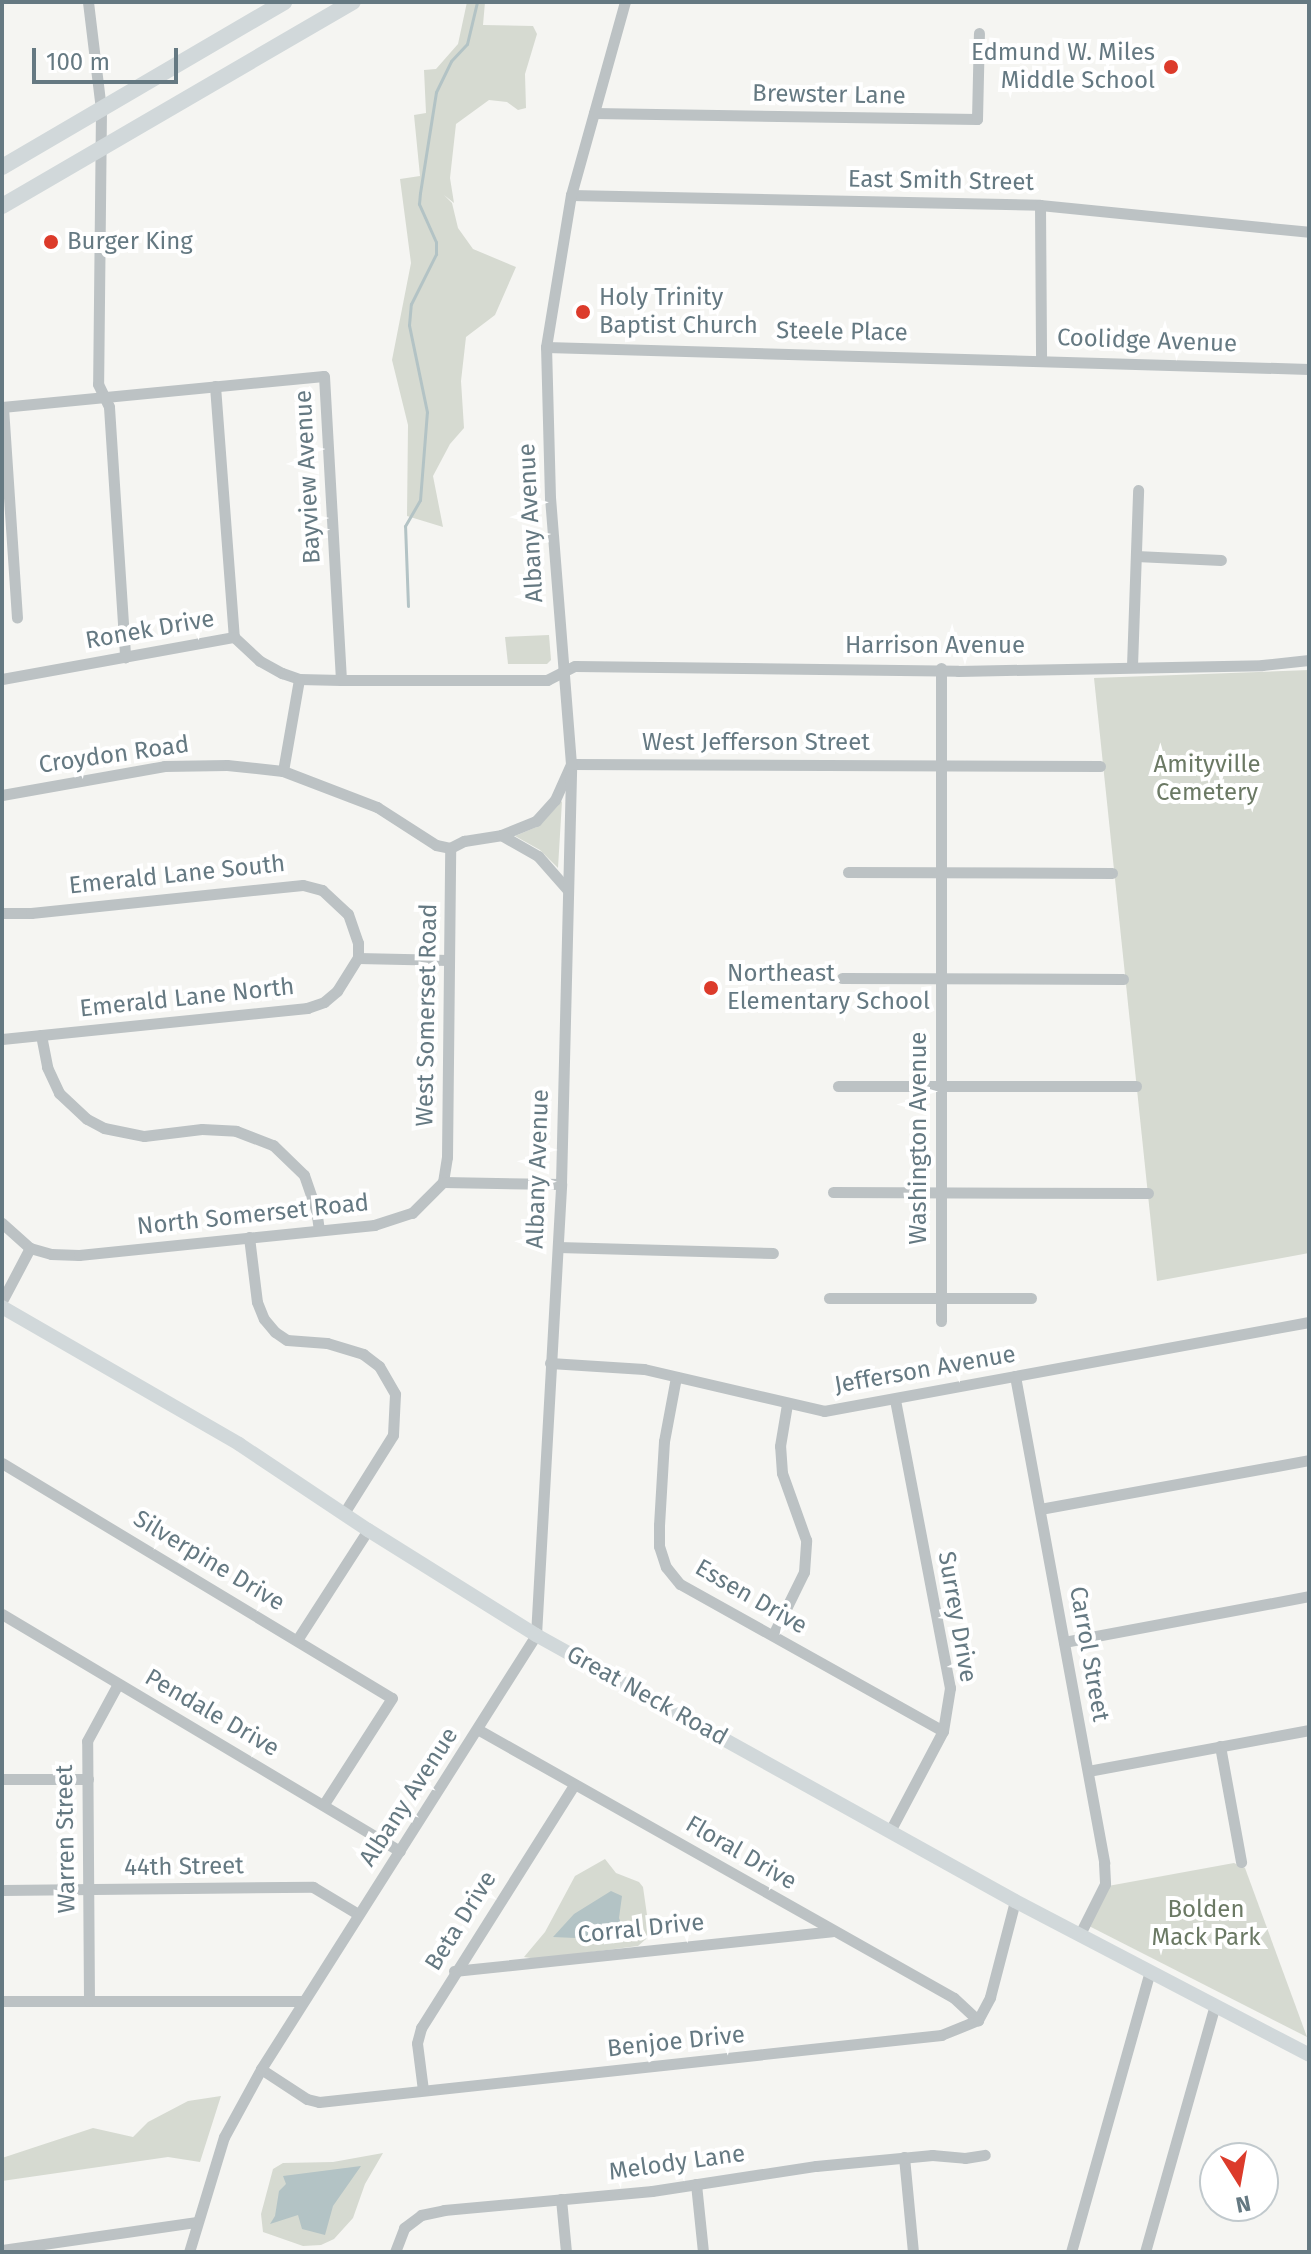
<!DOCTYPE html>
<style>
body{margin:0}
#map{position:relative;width:1311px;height:2254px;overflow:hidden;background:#f5f5f2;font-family:"Fira Sans",sans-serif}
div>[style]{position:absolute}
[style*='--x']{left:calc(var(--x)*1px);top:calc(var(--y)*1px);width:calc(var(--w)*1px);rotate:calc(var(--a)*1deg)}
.green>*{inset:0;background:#d6dad1}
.water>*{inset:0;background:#b3c3c5}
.stream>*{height:3px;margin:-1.5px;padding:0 1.5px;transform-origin:1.5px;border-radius:1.5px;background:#b3c3c5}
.minor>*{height:11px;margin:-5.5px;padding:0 5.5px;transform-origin:5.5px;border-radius:5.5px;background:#bcc2c4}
.major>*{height:14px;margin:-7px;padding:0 7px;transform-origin:7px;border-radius:7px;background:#d1d8da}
.highway>*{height:16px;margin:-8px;padding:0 8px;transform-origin:8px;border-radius:8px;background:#d1d8da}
.dots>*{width:22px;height:22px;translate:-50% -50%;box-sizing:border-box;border:4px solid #fff;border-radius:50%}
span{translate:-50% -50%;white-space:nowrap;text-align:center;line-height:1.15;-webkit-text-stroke:8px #fff;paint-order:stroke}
.poi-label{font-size:24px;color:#657982}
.right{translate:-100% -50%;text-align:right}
.left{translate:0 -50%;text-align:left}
.street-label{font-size:24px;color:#657982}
.park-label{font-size:24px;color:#6b7964}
.frame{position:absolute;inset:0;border:4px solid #657982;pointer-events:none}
.north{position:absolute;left:1199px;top:2142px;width:80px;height:80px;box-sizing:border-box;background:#fff;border:2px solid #c1c9cd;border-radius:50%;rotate:169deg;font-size:22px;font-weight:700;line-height:32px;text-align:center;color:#657982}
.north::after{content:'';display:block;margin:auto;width:28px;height:36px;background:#dc3b2b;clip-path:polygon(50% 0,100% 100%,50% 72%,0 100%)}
.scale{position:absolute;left:32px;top:48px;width:146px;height:36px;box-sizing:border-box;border:4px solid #657982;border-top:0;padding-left:10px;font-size:24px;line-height:28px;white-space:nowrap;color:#657982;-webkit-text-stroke:6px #fff;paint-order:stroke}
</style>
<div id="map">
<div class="green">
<div style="clip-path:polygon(467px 2px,485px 2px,483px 25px,533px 26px,537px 34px,525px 74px,526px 108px,518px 110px,507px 102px,489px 100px,456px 124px,450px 178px,454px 203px,444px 195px,452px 203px,458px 228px,473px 249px,516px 267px,495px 315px,466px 337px,461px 381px,464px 428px,450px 444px,433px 476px,443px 527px,407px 516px,408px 425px,392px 360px,411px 263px,400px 179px,420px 176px,414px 115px,426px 113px,424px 70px,436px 69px,458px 44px)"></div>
<div style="clip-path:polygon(549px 635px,551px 660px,547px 664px,508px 664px,505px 637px)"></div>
<div style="clip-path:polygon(1309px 670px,1309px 1253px,1157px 1281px,1094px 678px)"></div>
<div style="clip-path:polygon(562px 801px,558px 868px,540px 850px,515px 836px,539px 826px)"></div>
<div style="clip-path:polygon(605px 1859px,616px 1873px,639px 1882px,643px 1887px,649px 1929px,646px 1939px,638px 1946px,537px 1959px,524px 1957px,545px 1932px,575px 1876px)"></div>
<div style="clip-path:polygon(1234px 1863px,1245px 1868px,1307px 2037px,1089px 1926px,1108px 1886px)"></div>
<div style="clip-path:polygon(221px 2096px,200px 2162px,168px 2157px,2px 2181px,2px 2158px,93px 2128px,133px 2137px,148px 2122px,188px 2101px)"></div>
<div style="clip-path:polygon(383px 2153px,365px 2184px,353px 2218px,334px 2239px,321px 2245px,303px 2246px,263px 2232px,261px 2214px,273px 2169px,283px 2163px,333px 2162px)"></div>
</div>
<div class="water">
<div style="clip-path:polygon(611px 1891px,622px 1896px,619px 1918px,624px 1932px,598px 1939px,553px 1937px,574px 1914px)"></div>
<div style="clip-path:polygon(361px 2166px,333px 2206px,325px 2235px,302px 2229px,298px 2215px,270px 2224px,275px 2216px,279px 2191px,286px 2184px,283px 2176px)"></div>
</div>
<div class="stream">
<div style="--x:408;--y:606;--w:80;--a:-92.1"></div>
<div style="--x:405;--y:526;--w:30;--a:-60"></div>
<div style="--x:420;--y:500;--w:88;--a:-85.5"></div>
<div style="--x:427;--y:412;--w:89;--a:-101.7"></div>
<div style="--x:409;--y:325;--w:21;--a:-85"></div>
<div style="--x:411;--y:304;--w:56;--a:-63.4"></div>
<div style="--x:436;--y:254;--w:12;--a:-90"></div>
<div style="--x:436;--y:242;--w:42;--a:-114.1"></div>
<div style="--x:419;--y:204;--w:11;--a:-85"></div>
<div style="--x:420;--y:193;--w:102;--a:-81"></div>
<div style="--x:436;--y:92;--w:34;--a:-64"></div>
<div style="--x:451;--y:61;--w:23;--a:-47"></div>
<div style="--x:467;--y:44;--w:43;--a:-76.6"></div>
</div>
<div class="minor">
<div style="--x:88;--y:2;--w:109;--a:83.1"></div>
<div style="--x:101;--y:110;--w:274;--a:90.6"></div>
<div style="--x:98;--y:384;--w:25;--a:64"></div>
<div style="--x:109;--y:407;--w:251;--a:86.3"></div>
<div style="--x:594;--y:113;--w:383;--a:0.9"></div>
<div style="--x:977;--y:119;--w:86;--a:-88.7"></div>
<div style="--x:571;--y:195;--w:469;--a:1.2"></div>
<div style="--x:1040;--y:205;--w:270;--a:5.7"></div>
<div style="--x:1040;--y:205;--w:154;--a:89.6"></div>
<div style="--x:546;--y:347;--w:763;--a:1.65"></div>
<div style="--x:215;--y:386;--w:252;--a:85.7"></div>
<div style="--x:2;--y:407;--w:323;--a:-5.5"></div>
<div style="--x:324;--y:376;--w:304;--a:86.8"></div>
<div style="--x:3;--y:407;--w:211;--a:86.2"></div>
<div style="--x:1136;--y:556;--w:85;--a:2.7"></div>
<div style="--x:1132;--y:666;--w:176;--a:-88"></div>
<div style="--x:2;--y:679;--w:236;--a:-10.3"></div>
<div style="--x:234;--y:637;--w:35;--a:43"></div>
<div style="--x:260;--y:661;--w:25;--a:29"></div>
<div style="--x:282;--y:673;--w:18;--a:19"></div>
<div style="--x:299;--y:679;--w:42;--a:1.4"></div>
<div style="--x:341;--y:680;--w:206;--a:0"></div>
<div style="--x:547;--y:680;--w:31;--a:-27"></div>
<div style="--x:575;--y:666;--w:383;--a:0.7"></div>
<div style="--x:958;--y:671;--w:304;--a:-1.1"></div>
<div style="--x:1262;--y:665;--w:47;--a:-6.1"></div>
<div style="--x:283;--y:771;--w:93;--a:-80.1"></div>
<div style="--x:2;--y:795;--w:165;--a:-10.1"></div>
<div style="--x:164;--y:766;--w:63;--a:-0.9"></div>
<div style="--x:227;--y:765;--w:56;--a:6.1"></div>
<div style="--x:283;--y:771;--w:101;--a:21"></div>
<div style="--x:377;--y:807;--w:70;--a:32.8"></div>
<div style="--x:436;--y:845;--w:14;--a:12"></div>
<div style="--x:450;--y:848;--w:16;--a:-27"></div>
<div style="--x:464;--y:841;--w:37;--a:-9"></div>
<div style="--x:501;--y:835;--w:38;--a:-22"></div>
<div style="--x:536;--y:821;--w:28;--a:-48"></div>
<div style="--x:555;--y:800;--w:39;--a:-66"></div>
<div style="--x:571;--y:764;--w:529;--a:0.22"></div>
<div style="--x:501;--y:835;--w:43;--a:29.6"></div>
<div style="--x:538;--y:856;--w:44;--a:48.7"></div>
<div style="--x:848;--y:872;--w:264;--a:0.2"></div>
<div style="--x:2;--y:913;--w:29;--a:0"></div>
<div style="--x:31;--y:913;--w:273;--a:-5.9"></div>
<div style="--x:303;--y:885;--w:20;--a:15"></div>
<div style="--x:322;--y:890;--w:35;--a:43"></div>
<div style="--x:348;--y:914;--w:31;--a:71"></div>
<div style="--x:358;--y:943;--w:15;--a:90"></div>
<div style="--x:842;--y:978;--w:281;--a:0.2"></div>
<div style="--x:41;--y:1035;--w:33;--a:79"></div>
<div style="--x:47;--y:1067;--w:29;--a:65"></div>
<div style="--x:59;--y:1093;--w:38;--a:43"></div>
<div style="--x:87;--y:1119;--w:19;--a:28"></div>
<div style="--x:104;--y:1128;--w:41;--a:11.3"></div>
<div style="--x:144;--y:1136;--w:58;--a:-6.9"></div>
<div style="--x:202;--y:1129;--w:34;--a:3"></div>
<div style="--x:236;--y:1131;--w:40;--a:21"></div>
<div style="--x:273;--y:1145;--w:43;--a:44.1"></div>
<div style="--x:304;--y:1175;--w:36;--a:71"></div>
<div style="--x:316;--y:1209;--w:21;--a:82"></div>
<div style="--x:2;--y:1039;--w:307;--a:-5.8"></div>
<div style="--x:307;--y:1008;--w:18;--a:-19"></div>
<div style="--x:324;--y:1002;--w:17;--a:-40"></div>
<div style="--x:337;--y:991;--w:39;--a:-58"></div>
<div style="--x:358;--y:958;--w:91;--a:1.3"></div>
<div style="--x:838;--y:1086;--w:298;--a:0"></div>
<div style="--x:443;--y:1182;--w:25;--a:-81"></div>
<div style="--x:447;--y:1157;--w:309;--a:-89.4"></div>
<div style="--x:833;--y:1192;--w:315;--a:0.2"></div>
<div style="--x:2;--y:1223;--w:38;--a:42"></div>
<div style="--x:30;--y:1248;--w:22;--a:16"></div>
<div style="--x:51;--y:1254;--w:28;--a:2"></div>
<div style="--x:79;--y:1255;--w:297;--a:-5.8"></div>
<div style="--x:374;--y:1225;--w:40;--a:-18"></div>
<div style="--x:412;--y:1213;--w:44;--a:-45"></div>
<div style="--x:443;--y:1182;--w:118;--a:1"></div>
<div style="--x:249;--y:1237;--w:65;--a:83"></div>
<div style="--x:257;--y:1302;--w:18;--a:68"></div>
<div style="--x:264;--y:1319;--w:17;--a:50"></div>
<div style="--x:275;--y:1332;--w:14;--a:34"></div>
<div style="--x:287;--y:1340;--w:40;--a:4.3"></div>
<div style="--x:327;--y:1343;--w:38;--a:17"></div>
<div style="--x:363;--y:1354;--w:20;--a:37"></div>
<div style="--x:379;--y:1366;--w:32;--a:60"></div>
<div style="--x:395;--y:1394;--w:41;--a:92.8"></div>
<div style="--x:393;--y:1435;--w:92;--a:122.1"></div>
<div style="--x:558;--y:1247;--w:215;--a:1.6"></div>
<div style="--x:829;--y:1298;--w:202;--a:0"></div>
<div style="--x:2;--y:1301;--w:60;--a:-62.2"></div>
<div style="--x:941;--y:1321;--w:653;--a:-90"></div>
<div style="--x:550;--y:1363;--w:94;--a:3.7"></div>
<div style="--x:644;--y:1369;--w:185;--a:13.1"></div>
<div style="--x:824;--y:1411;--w:493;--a:-10.4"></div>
<div style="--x:1015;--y:1376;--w:495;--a:79.6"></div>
<div style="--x:1104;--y:1863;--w:21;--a:87"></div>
<div style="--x:1105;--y:1884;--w:56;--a:116.6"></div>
<div style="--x:676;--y:1377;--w:65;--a:100.6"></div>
<div style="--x:664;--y:1441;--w:84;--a:93.4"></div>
<div style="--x:659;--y:1525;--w:21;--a:90"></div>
<div style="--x:659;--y:1546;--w:22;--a:72"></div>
<div style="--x:666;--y:1567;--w:22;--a:51"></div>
<div style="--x:680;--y:1584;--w:301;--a:29.2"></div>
<div style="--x:2;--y:1463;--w:455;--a:31.1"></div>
<div style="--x:392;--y:1698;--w:126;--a:122.7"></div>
<div style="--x:1040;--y:1509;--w:273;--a:-10.3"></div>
<div style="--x:2;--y:1614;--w:463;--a:30.8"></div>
<div style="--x:773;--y:1635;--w:70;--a:-63.8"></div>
<div style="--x:804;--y:1572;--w:32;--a:-86"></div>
<div style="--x:806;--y:1540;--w:71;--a:-109.7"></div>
<div style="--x:782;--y:1473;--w:27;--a:-94"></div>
<div style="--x:780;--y:1446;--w:43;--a:-80.5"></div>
<div style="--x:297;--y:1640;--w:131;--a:-57.2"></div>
<div style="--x:1064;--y:1642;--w:249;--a:-10.6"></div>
<div style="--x:479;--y:1730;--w:545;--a:29.43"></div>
<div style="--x:954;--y:1998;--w:33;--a:43"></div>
<div style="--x:1220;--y:1746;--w:118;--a:79.7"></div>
<div style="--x:1088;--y:1771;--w:225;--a:-10.5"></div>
<div style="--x:2;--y:1779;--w:86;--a:0"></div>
<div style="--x:890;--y:1831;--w:113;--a:-62.1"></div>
<div style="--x:943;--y:1731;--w:44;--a:-80.8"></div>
<div style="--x:950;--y:1688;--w:293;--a:-100.8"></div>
<div style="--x:2;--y:1890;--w:311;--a:-0.6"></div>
<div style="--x:313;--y:1887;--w:52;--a:31"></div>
<div style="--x:454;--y:1971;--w:380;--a:-6"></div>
<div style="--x:2;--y:2001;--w:301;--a:0"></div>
<div style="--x:89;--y:2001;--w:260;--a:-90.4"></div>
<div style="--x:87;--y:1741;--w:65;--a:-61.5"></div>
<div style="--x:261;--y:2069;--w:55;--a:33.1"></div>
<div style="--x:307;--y:2099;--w:12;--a:14"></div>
<div style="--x:319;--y:2102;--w:626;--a:-6.15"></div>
<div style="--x:941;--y:2035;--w:40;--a:-22"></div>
<div style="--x:978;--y:2020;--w:26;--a:-62"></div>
<div style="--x:990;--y:1997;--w:99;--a:-75.4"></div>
<div style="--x:423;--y:2090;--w:47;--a:-97.3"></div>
<div style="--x:417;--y:2043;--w:16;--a:-75"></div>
<div style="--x:421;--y:2028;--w:287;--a:-57.8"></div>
<div style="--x:904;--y:2157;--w:95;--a:84.6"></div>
<div style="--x:696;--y:2184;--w:68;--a:84.1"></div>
<div style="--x:561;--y:2199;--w:53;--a:84.6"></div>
<div style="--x:2;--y:2250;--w:197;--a:-8.2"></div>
<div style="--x:189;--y:2252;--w:120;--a:-73.1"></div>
<div style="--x:224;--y:2137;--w:77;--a:-61.4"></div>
<div style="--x:261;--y:2069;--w:514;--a:-57.64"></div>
<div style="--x:536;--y:1635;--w:452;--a:-86.8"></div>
<div style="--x:561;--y:1184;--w:420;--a:-88.6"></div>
<div style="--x:571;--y:764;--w:267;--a:-94.5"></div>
<div style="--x:550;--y:498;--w:151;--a:-91.5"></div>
<div style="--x:546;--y:347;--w:154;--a:-80.7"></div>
<div style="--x:571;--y:195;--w:200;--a:-74.4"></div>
<div style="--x:395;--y:2252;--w:26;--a:-69"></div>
<div style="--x:404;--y:2228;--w:21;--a:-37"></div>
<div style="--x:421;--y:2215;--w:24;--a:-12"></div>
<div style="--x:444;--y:2210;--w:209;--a:-5.2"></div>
<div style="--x:652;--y:2191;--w:166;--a:-8.7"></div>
<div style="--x:816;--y:2166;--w:117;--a:-5.4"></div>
<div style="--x:932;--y:2155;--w:33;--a:5"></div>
<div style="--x:965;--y:2158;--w:20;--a:-9"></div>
<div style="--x:1071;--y:2252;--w:292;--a:-74.3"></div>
<div style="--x:1145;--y:2252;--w:257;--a:-74.2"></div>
</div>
<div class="major">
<div style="--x:2;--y:1307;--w:274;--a:30"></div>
<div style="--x:239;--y:1444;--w:155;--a:33.7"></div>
<div style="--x:368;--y:1530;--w:198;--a:32"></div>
<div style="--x:536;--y:1635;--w:548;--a:29.04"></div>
<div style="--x:1015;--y:1901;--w:332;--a:27.6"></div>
</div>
<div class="highway">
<div style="--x:2;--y:167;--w:327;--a:-30.3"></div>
<div style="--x:2;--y:206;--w:406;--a:-30.2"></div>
</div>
<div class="dots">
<div style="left:1171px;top:67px;background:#dc3b2b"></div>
<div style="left:51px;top:242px;background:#dc3b2b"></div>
<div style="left:583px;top:312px;background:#dc3b2b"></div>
<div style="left:711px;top:988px;background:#dc3b2b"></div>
</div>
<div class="poi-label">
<span class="right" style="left:1155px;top:67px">Edmund W. Miles<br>Middle School</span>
<span class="left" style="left:67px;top:242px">Burger King</span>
<span class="left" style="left:599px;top:312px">Holy Trinity<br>Baptist Church</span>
<span class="left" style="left:727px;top:988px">Northeast<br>Elementary School</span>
</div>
<div class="street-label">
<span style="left:829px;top:95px;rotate:1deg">Brewster Lane</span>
<span style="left:941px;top:181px;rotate:1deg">East Smith Street</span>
<span style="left:842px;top:332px;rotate:1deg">Steele Place</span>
<span style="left:1147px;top:341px;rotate:2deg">Coolidge Avenue</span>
<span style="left:308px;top:477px;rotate:-93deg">Bayview Avenue</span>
<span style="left:531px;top:523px;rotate:-93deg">Albany Avenue</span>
<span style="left:150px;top:630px;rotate:-10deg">Ronek Drive</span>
<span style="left:935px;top:646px">Harrison Avenue</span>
<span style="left:756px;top:743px">West Jefferson Street</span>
<span style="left:114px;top:755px;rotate:-8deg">Croydon Road</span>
<span style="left:177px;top:875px;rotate:-6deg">Emerald Lane South</span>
<span style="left:187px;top:998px;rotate:-6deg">Emerald Lane North</span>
<span style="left:427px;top:1015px;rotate:-89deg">West Somerset Road</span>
<span style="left:919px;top:1138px;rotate:-90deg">Washington Avenue</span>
<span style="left:538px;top:1169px;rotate:-88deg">Albany Avenue</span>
<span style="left:253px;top:1215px;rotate:-6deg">North Somerset Road</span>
<span style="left:925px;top:1370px;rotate:-10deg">Jefferson Avenue</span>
<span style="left:209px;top:1561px;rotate:31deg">Silverpine Drive</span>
<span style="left:751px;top:1597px;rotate:30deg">Essen Drive</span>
<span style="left:957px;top:1617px;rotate:80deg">Surrey Drive</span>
<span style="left:1089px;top:1654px;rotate:80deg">Carrol Street</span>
<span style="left:647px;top:1696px;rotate:29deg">Great Neck Road</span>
<span style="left:212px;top:1713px;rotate:30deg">Pendale Drive</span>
<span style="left:409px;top:1797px;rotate:-57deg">Albany Avenue</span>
<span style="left:66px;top:1839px;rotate:-91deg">Warren Street</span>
<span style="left:741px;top:1853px;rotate:30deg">Floral Drive</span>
<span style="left:184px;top:1867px;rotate:-1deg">44th Street</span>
<span style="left:461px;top:1921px;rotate:-58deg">Beta Drive</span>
<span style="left:641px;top:1929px;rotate:-6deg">Corral Drive</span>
<span style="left:676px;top:2042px;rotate:-6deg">Benjoe Drive</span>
<span style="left:677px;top:2163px;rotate:-8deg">Melody Lane</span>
</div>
<div class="park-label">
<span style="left:1207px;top:779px">Amityville<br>Cemetery</span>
<span style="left:1206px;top:1924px">Bolden<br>Mack Park</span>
</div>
<div class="frame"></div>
<div class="north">N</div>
<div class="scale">100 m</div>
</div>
